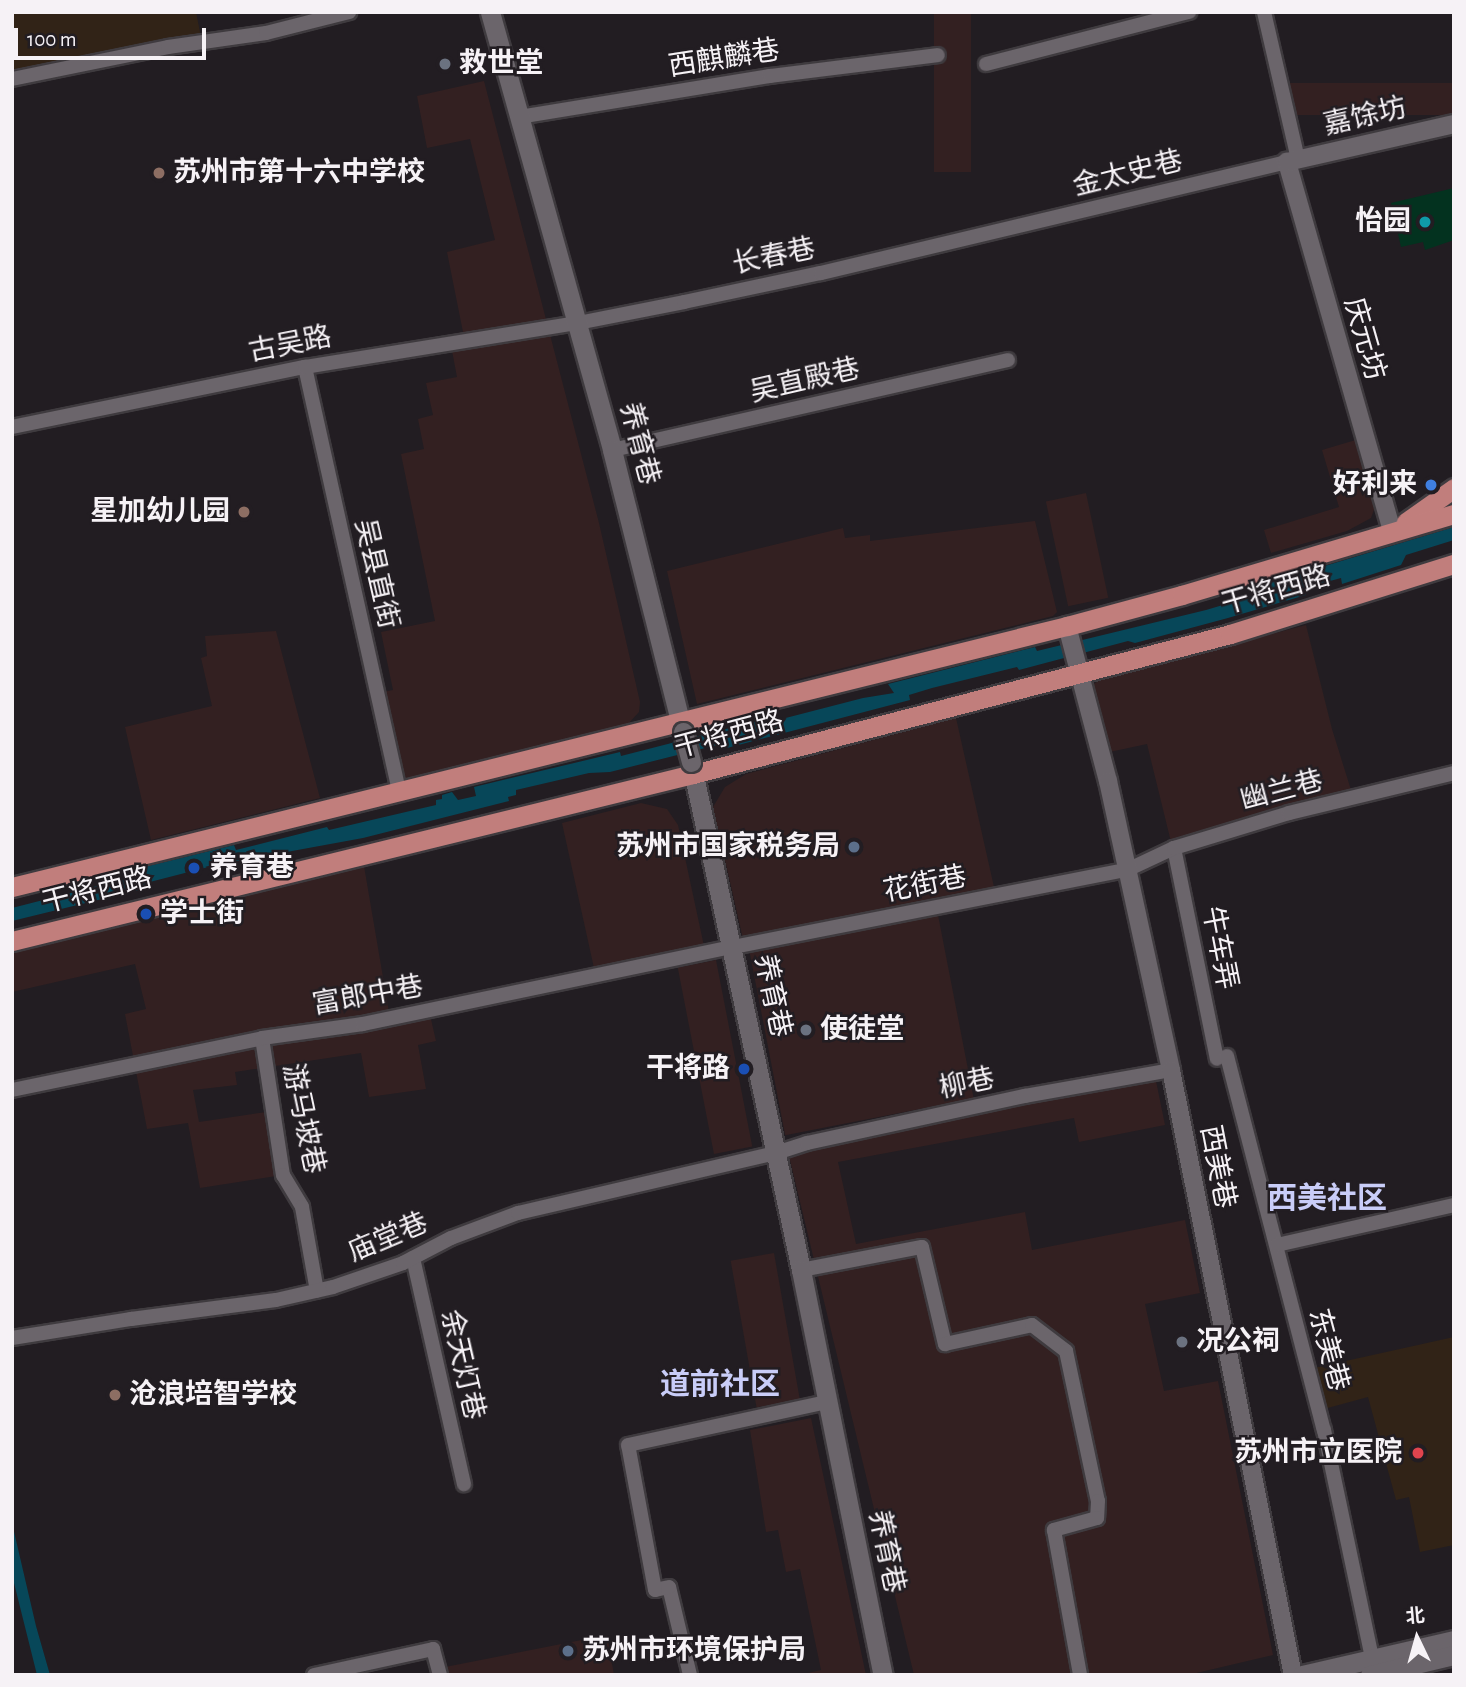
<!DOCTYPE html>
<meta charset="utf-8">
<style>
body{margin:0}
#map{position:relative;width:1466px;height:1687px;overflow:hidden;background:#221d22;font-family:"Alegreya Sans","Noto Sans SC",sans-serif}
div>[style]{position:absolute}
[style*='--x']{left:calc(var(--x)*1px);top:calc(var(--y)*1px);width:calc(var(--w)*1px);rotate:calc(var(--a)*1deg)}
.commercial>*{inset:0;background:#332021;transform-origin:0 0}
.medical>*{inset:0;background:#312317}
.green>*{inset:0;background:#03321f}
.water>*{inset:0;background:#074759}
.roads{filter:drop-shadow(2px 0 #3f3b3f) drop-shadow(-2px 0 #3f3b3f) drop-shadow(0 2px #3f3b3f) drop-shadow(0 -2px #3f3b3f)}
.minor>*{height:14px;margin:-7px;padding:0 7px;transform-origin:7px;border-radius:7px;background:#6b656b}
.tertiary>*{height:18px;margin:-9px;padding:0 9px;transform-origin:9px;border-radius:9px;background:#6b656b}
.secondary>*{height:19px;margin:-9.5px;padding:0 9.5px;transform-origin:9.5px;border-radius:9.5px;background:#6b656b}
.primary>*{height:19px;margin:-9.5px;padding:0 9.5px;transform-origin:9.5px;border-radius:9.5px;background:#c17e7c}
.bridges{filter:drop-shadow(2px 0 #3f3b3f) drop-shadow(-2px 0 #3f3b3f) drop-shadow(0 2px #3f3b3f) drop-shadow(0 -2px #3f3b3f)}
.secondary-bridge>*{height:19px;margin:-9.5px;padding:0 9.5px;transform-origin:9.5px;border-radius:9.5px;background:#6b656b}
.dots>*{width:19px;height:19px;translate:-50% -50%;box-sizing:border-box;border:4px solid #221d22;border-radius:50%}
span{translate:-50% -50%;white-space:nowrap;text-align:center;line-height:1.15;-webkit-text-stroke:5px #221d22;paint-order:stroke}
.street-label{font-size:28px;color:#f6f2f6}
.poi-label{font-size:28px;color:#f6f2f6;font-weight:700}
.left{translate:0 -50%;text-align:left}
.right{translate:-100% -50%;text-align:right}
.neighbourhood-label{font-size:30px;color:#c9cdf8;font-weight:700}
.frame{position:absolute;inset:0;border:14px solid #f6f2f6;pointer-events:none}
.north{position:absolute;left:1382px;top:1603px;width:70px;height:70px;-webkit-text-stroke:5px #221d22;paint-order:stroke;rotate:355deg;font-size:19px;font-weight:700;line-height:28px;text-align:center;color:#f6f2f6}
.north::after{content:'';display:block;margin:auto;width:24px;height:32px;background:#f6f2f6;clip-path:polygon(50% 0,100% 100%,50% 72%,0 100%)}
.scale{position:absolute;left:14px;top:28px;width:192px;height:32px;box-sizing:border-box;border:4px solid #f6f2f6;border-top:0;padding-left:9px;font-size:21px;line-height:24px;white-space:nowrap;color:#f6f2f6;-webkit-text-stroke:5px #221d22;paint-order:stroke}
</style>
<div id="map">
<div class="commercial">
<div style="left:934px;top:12px;width:37px;height:160px"></div>
<div style="clip-path:polygon(484px 81px,599px 523px,640px 702px,639px 712px,628px 724px,401px 781px,383px 692px,393px 690px,381px 632px,435px 621px,401px 454px,424px 449px,418px 419px,433px 415px,426px 383px,457px 377px,449px 335px,463px 332px,447px 252px,495px 240px,470px 139px,427px 148px,417px 96px)"></div>
<div style="left:1454px;top:83px;width:32px;height:165px;rotate:90deg"></div>
<div style="clip-path:polygon(1359px 439px,1377px 501px,1371px 518px,1347px 531px,1271px 553px,1264px 530px,1339px 507px,1322px 450px)"></div>
<div style="left:1086px;top:493px;width:107px;height:41px;rotate:78deg"></div>
<div style="clip-path:polygon(1035px 521px,1057px 612px,1053px 616px,697px 704px,667px 571px,843px 528px,845px 538px,870px 535px,870px 541px)"></div>
<div style="clip-path:polygon(1306px 625px,1332px 729px,1351px 790px,1171px 842px,1147px 744px,1105px 753px,1092px 685px,1100px 680px)"></div>
<div style="clip-path:polygon(276px 631px,320px 798px,151px 840px,125px 727px,212px 706px,201px 658px,207px 656px,205px 636px)"></div>
<div style="clip-path:polygon(956px 718px,994px 887px,743px 939px,713px 807px,725px 787px,746px 774px)"></div>
<div style="clip-path:polygon(641px 803px,667px 809px,678px 825px,704px 946px,594px 968px,562px 823px)"></div>
<div style="clip-path:polygon(364px 866px,391px 1024px,430px 1015px,436px 1041px,418px 1045px,426px 1089px,369px 1097px,361px 1053px,235px 1072px,237px 1085px,193px 1090px,199px 1122px,280px 1110px,289px 1174px,200px 1188px,188px 1123px,147px 1129px,125px 1014px,146px 1009px,135px 964px,12px 992px,12px 950px)"></div>
<div style="left:938px;top:915px;width:187px;height:192px;rotate:79deg"></div>
<div style="left:716px;top:960px;width:190px;height:39px;rotate:79deg"></div>
<div style="clip-path:polygon(1156px 1081px,1165px 1125px,1079px 1142px,1074px 1118px,838px 1162px,856px 1244px,1025px 1212px,1032px 1250px,1185px 1220px,1200px 1293px,1145px 1304px,1164px 1391px,1218px 1381px,1273px 1655px,1188px 1675px,914px 1675px,788px 1152px,970px 1113px)"></div>
<div style="left:774px;top:1253px;width:149px;height:44px;rotate:80deg"></div>
<div style="clip-path:polygon(811px 1418px,866px 1675px,799px 1675px,821px 1670px,800px 1569px,786px 1572px,778px 1530px,766px 1532px,750px 1430px)"></div>
<div style="clip-path:polygon(607px 1635px,614px 1675px,442px 1675px,440px 1668px)"></div>
</div>
<div class="medical">
<div style="clip-path:polygon(12px 12px,196px 12px,201px 37px,12px 70px)"></div>
<div style="clip-path:polygon(1454px 1337px,1454px 1545px,1420px 1552px,1409px 1497px,1396px 1500px,1368px 1397px,1324px 1409px,1314px 1368px)"></div>
</div>
<div class="green">
<div style="clip-path:polygon(1454px 188px,1454px 240px,1425px 250px,1423px 242px,1401px 247px,1391px 203px)"></div>
</div>
<div class="water">
<div style="clip-path:polygon(1454px 527px,1454px 540px,1406px 555px,1401px 565px,1342px 584px,1341px 578px,1305px 588px,1306px 595px,1228px 618px,1135px 643px,1128px 641px,1019px 670px,1017px 667px,932px 688px,909px 695px,910px 700px,727px 748px,725px 743px,610px 772px,589px 773px,516px 790px,516px 795px,508px 797px,509px 801px,363px 838px,216px 865px,146px 883px,147px 888px,12px 921px,12px 908px,125px 879px,124px 872px,234px 845px,236px 850px,327px 827px,329px 830px,410px 811px,436px 805px,436px 800px,442px 799px,442px 795px,452px 792px,458px 800px,476px 796px,474px 787px,620px 752px,621px 756px,773px 717px,774px 721px,863px 698px,894px 693px,888px 684px,1035px 647px,1037px 651px,1206px 610px,1270px 591px,1268px 583px)"></div>
<div style="clip-path:polygon(12px 1523px,36px 1626px,50px 1675px,37px 1675px,12px 1575px)"></div>
</div>
<div class="roads">
<div class="minor">
<div style="--x:1264;--y:12;--w:151;--a:77"></div>
<div style="--x:986;--y:64;--w:210;--a:-14.4"></div>
<div style="--x:12;--y:79;--w:159;--a:-11.6"></div>
<div style="--x:168;--y:47;--w:99;--a:-8.1"></div>
<div style="--x:266;--y:33;--w:86;--a:-14.2"></div>
<div style="--x:519;--y:117;--w:254;--a:-9.3"></div>
<div style="--x:770;--y:76;--w:169;--a:-7.1"></div>
<div style="--x:305;--y:367;--w:434;--a:77.5"></div>
<div style="--x:12;--y:427;--w:299;--a:-11.6"></div>
<div style="--x:305;--y:367;--w:277;--a:-9.2"></div>
<div style="--x:578;--y:323;--w:108;--a:-11.2"></div>
<div style="--x:684;--y:302;--w:140;--a:-12"></div>
<div style="--x:821;--y:273;--w:479;--a:-13.4"></div>
<div style="--x:612;--y:450;--w:406;--a:-12.8"></div>
<div style="--x:1174;--y:848;--w:215;--a:78.5"></div>
<div style="--x:262;--y:1038;--w:139;--a:81.3"></div>
<div style="--x:283;--y:1175;--w:37;--a:59"></div>
<div style="--x:302;--y:1207;--w:85;--a:79.9"></div>
<div style="--x:1227;--y:1056;--w:386;--a:75.5"></div>
<div style="--x:1324;--y:1430;--w:233;--a:78.1"></div>
<div style="--x:12;--y:1090;--w:255;--a:-11.7"></div>
<div style="--x:262;--y:1038;--w:102;--a:-7.9"></div>
<div style="--x:363;--y:1024;--w:378;--a:-11.8"></div>
<div style="--x:733;--y:947;--w:401;--a:-11.1"></div>
<div style="--x:1127;--y:870;--w:52;--a:-25.1"></div>
<div style="--x:1174;--y:848;--w:120;--a:-16.9"></div>
<div style="--x:1289;--y:813;--w:170;--a:-13.6"></div>
<div style="--x:1277;--y:1245;--w:181;--a:-12.7"></div>
<div style="--x:413;--y:1258;--w:232;--a:77.3"></div>
<div style="--x:801;--y:1270;--w:123;--a:-10.8"></div>
<div style="--x:922;--y:1247;--w:100;--a:76.7"></div>
<div style="--x:945;--y:1344;--w:89;--a:-12.3"></div>
<div style="--x:1032;--y:1325;--w:43;--a:37.4"></div>
<div style="--x:1066;--y:1351;--w:153;--a:78"></div>
<div style="--x:1098;--y:1501;--w:17;--a:93"></div>
<div style="--x:1097;--y:1518;--w:45;--a:164.4"></div>
<div style="--x:1054;--y:1530;--w:147;--a:79.8"></div>
<div style="--x:12;--y:1338;--w:121;--a:-9.1"></div>
<div style="--x:131;--y:1319;--w:146;--a:-7.5"></div>
<div style="--x:276;--y:1300;--w:58;--a:-12.8"></div>
<div style="--x:333;--y:1287;--w:74;--a:-18.9"></div>
<div style="--x:403;--y:1263;--w:54;--a:-27.5"></div>
<div style="--x:451;--y:1238;--w:72;--a:-20.5"></div>
<div style="--x:518;--y:1213;--w:265;--a:-13.1"></div>
<div style="--x:776;--y:1153;--w:33;--a:-18"></div>
<div style="--x:807;--y:1143;--w:223;--a:-12.2"></div>
<div style="--x:1025;--y:1096;--w:148;--a:-10.1"></div>
<div style="--x:314;--y:1675;--w:122;--a:-12.3"></div>
<div style="--x:433;--y:1649;--w:27;--a:75"></div>
<div style="--x:690;--y:1675;--w:90;--a:-103.4"></div>
<div style="--x:669;--y:1587;--w:14;--a:168"></div>
<div style="--x:655;--y:1590;--w:147;--a:-100.5"></div>
<div style="--x:628;--y:1445;--w:204;--a:-12.2"></div>
</div>
<div class="tertiary">
<div style="--x:1392;--y:531;--w:384;--a:-105.9"></div>
<div style="--x:1287;--y:162;--w:171;--a:-12.8"></div>
<div style="--x:1067;--y:626;--w:160;--a:75.2"></div>
<div style="--x:1108;--y:781;--w:296;--a:77.7"></div>
<div style="--x:1171;--y:1070;--w:617;--a:78.6"></div>
</div>
<div class="secondary">
<div style="--x:490;--y:12;--w:455;--a:74.4"></div>
<div style="--x:612;--y:450;--w:291;--a:75.9"></div>
<div style="--x:691;--y:762;--w:520;--a:77.78"></div>
<div style="--x:801;--y:1270;--w:413;--a:78.6"></div>
<div style="--x:1302;--y:1675;--w:156;--a:-13"></div>
<div style="--x:1370;--y:1675;--w:86;--a:-13.4"></div>
</div>
<div class="primary">
<div style="--x:1406;--y:522;--w:59;--a:-35.3"></div>
<div style="--x:12;--y:887;--w:1087;--a:-13.9"></div>
<div style="--x:1067;--y:626;--w:119;--a:-15.1"></div>
<div style="--x:1182;--y:595;--w:284;--a:-16.6"></div>
<div style="--x:12;--y:941;--w:701;--a:-13.78"></div>
<div style="--x:693;--y:774;--w:555;--a:-14.61"></div>
<div style="--x:1230;--y:634;--w:235;--a:-17.4"></div>
</div>
</div>
<div class="bridges">
<div class="secondary-bridge">
<div style="--x:683;--y:732;--w:31;--a:75"></div>
</div>
</div>
<div class="dots">
<div style="left:445px;top:64px;background:#6b7280"></div>
<div style="left:159px;top:173px;background:#8d6e63"></div>
<div style="left:1425px;top:222px;background:#0f9aa8"></div>
<div style="left:1431px;top:485px;background:#3f7fe0"></div>
<div style="left:244px;top:512px;background:#8d6e63"></div>
<div style="left:854px;top:847px;background:#5c6f8a"></div>
<div style="left:194px;top:868px;background:#1a4fb4"></div>
<div style="left:146px;top:914px;background:#1a4fb4"></div>
<div style="left:806px;top:1030px;background:#6b7280"></div>
<div style="left:744px;top:1069px;background:#1a4fb4"></div>
<div style="left:1182px;top:1342px;background:#6b7280"></div>
<div style="left:115px;top:1395px;background:#8d6e63"></div>
<div style="left:1418px;top:1453px;background:#e0444e"></div>
<div style="left:568px;top:1651px;background:#5c6f8a"></div>
</div>
<div class="street-label">
<span style="left:724px;top:59px;rotate:-9deg">西麒麟巷</span>
<span style="left:1365px;top:117px;rotate:-13deg">嘉馀坊</span>
<span style="left:1128px;top:174px;rotate:-14deg">金太史巷</span>
<span style="left:774px;top:257px;rotate:-12deg">长春巷</span>
<span style="left:1364px;top:339px;rotate:74deg">庆元坊</span>
<span style="left:290px;top:345px;rotate:-11deg">古吴路</span>
<span style="left:805px;top:381px;rotate:-13deg">吴直殿巷</span>
<span style="left:639px;top:444px;rotate:75deg">养育巷</span>
<span style="left:376px;top:574px;rotate:77deg">吴县直街</span>
<span style="left:1276px;top:591px;rotate:-16deg">干将西路</span>
<span style="left:729px;top:735px;rotate:-15deg">干将西路</span>
<span style="left:1282px;top:791px;rotate:-15deg">幽兰巷</span>
<span style="left:925px;top:885px;rotate:-11deg">花街巷</span>
<span style="left:97px;top:891px;rotate:-14deg">干将西路</span>
<span style="left:1219px;top:948px;rotate:79deg">牛车弄</span>
<span style="left:368px;top:996px;rotate:-10deg">富郎中巷</span>
<span style="left:772px;top:996px;rotate:78deg">养育巷</span>
<span style="left:967px;top:1084px;rotate:-12deg">柳巷</span>
<span style="left:303px;top:1119px;rotate:78deg">游马坡巷</span>
<span style="left:1217px;top:1167px;rotate:79deg">西美巷</span>
<span style="left:388px;top:1238px;rotate:-23deg">庙堂巷</span>
<span style="left:1328px;top:1350px;rotate:75deg">东美巷</span>
<span style="left:462px;top:1365px;rotate:77deg">余天灯巷</span>
<span style="left:886px;top:1552px;rotate:78deg">养育巷</span>
</div>
<div class="poi-label">
<span class="left" style="left:459px;top:64px">救世堂</span>
<span class="left" style="left:173px;top:173px">苏州市第十六中学校</span>
<span class="right" style="left:1411px;top:222px">怡园</span>
<span class="right" style="left:1417px;top:485px">好利来</span>
<span class="right" style="left:230px;top:512px">星加幼儿园</span>
<span class="right" style="left:840px;top:847px">苏州市国家税务局</span>
<span class="left" style="left:210px;top:868px">养育巷</span>
<span class="left" style="left:160px;top:914px">学士街</span>
<span class="left" style="left:820px;top:1030px">使徒堂</span>
<span class="right" style="left:730px;top:1069px">干将路</span>
<span class="left" style="left:1196px;top:1342px">况公祠</span>
<span class="left" style="left:129px;top:1395px">沧浪培智学校</span>
<span class="right" style="left:1402px;top:1453px">苏州市立医院</span>
<span class="left" style="left:582px;top:1651px">苏州市环境保护局</span>
</div>
<div class="neighbourhood-label">
<span style="left:1327px;top:1199px">西美社区</span>
<span style="left:720px;top:1385px">道前社区</span>
</div>
<div class="frame"></div>
<div class="north">北</div>
<div class="scale">100 m</div>
</div>
